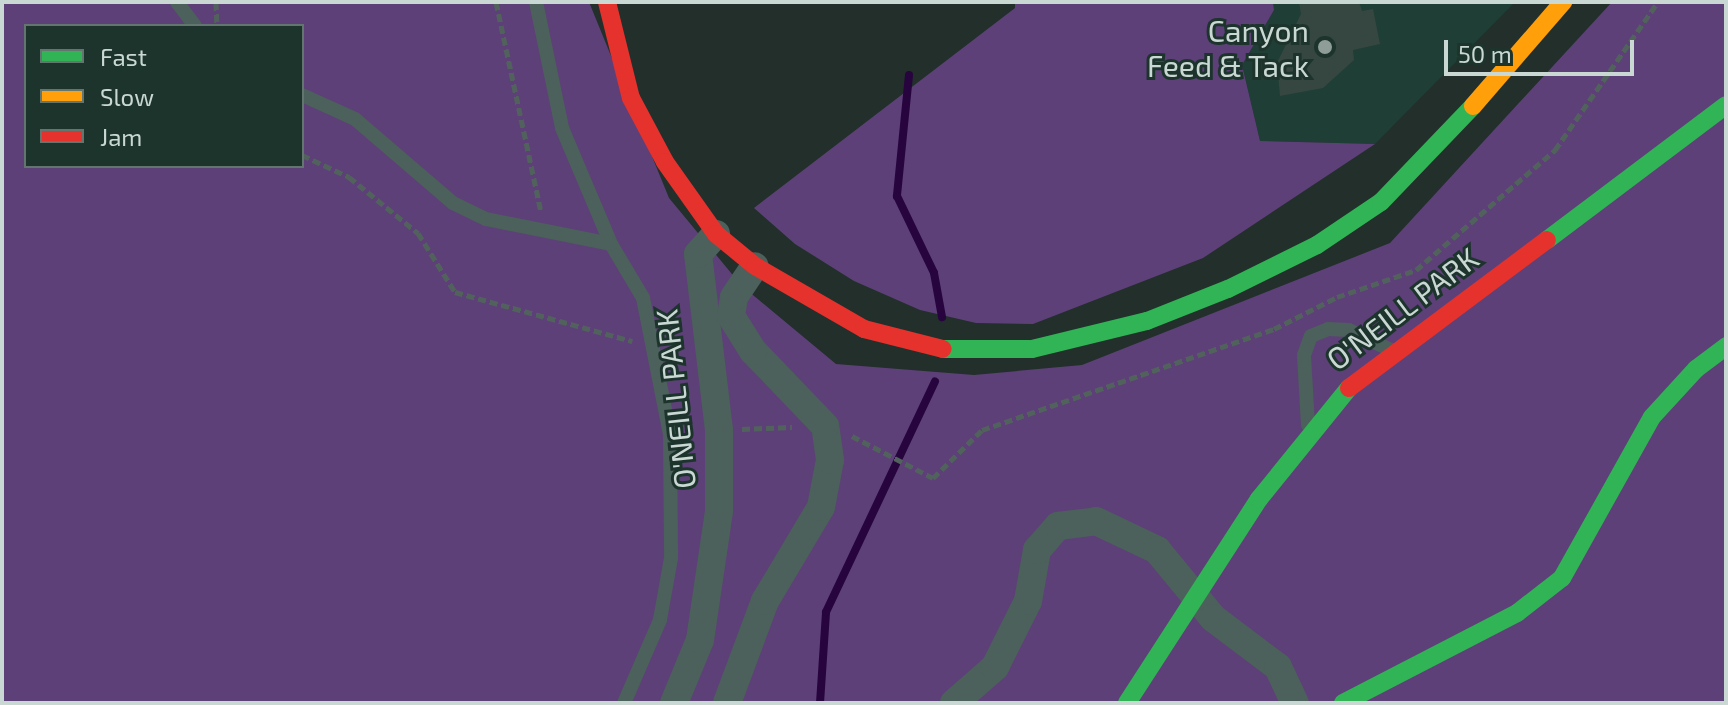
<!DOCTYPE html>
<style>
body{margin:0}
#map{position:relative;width:1728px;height:705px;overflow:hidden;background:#222f2b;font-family:"Exo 2",sans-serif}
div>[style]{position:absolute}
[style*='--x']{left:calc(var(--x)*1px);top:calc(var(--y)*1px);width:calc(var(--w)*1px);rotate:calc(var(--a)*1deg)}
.built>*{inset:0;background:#1f3e35}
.green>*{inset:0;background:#5d4077}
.stream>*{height:8px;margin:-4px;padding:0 4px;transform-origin:4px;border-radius:4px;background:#27043e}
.building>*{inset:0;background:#364742}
.path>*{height:5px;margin-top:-2.5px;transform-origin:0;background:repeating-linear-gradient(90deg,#51625d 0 8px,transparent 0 12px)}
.lane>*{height:14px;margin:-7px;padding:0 7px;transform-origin:7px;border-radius:7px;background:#4c615b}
.street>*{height:28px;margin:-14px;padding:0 14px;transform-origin:14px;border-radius:14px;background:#4c615b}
.fast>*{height:18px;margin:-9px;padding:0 9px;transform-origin:9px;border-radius:9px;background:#30b455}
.slow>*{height:18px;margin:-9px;padding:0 9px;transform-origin:9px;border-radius:9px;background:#ff9f0a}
.jam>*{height:18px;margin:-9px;padding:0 9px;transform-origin:9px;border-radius:9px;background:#e5322d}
.dots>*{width:22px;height:22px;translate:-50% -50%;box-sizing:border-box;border:4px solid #1d342d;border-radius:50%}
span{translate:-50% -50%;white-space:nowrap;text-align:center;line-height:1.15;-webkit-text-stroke:6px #1d342d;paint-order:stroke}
.poi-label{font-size:30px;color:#cad8d3}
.right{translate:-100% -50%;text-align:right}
.street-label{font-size:30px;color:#cad8d3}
.frame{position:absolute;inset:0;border:4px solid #cad8d3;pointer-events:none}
.legend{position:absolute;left:24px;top:24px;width:280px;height:144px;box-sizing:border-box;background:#1d342d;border:2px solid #62766f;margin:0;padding:10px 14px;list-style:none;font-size:24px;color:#cad8d3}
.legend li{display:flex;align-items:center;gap:16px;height:40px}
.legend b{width:40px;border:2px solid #62766f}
.scale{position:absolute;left:1444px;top:40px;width:190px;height:36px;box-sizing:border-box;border:4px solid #cad8d3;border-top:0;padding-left:10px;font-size:24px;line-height:28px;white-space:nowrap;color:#cad8d3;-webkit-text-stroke:6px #1d342d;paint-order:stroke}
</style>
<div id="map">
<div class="built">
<div style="clip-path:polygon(1273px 2px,1515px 2px,1375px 144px,1260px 141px,1242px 65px,1274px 10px)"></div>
</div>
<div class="green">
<div style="clip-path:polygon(evenodd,2px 2px,589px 2px,669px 198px,741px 285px,836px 364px,974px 375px,1082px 365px,1390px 243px,1612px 2px,1726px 2px,1726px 703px,2px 703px,2px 2px,26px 26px,302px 26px,302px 166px,26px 166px,26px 26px)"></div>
<div style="clip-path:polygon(1015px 2px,1273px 2px,1274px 10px,1242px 65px,1260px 141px,1375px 144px,1203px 258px,1033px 324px,976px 323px,920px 310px,854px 281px,795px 244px,754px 208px,1015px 8px)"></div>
</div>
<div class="stream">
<div style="--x:909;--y:75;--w:122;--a:95.7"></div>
<div style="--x:897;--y:196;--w:85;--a:64.3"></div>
<div style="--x:934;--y:273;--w:45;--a:79.7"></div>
<div style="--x:820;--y:703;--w:91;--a:-86.2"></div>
<div style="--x:826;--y:612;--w:255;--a:-64.7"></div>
</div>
<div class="building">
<div style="clip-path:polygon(1299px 2px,1359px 2px,1362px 11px,1373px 9px,1380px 44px,1353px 50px,1354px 60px,1323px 88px,1280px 96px,1277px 63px,1301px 14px)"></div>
</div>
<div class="path">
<div style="--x:216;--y:2;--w:24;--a:88"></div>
<div style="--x:496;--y:2;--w:215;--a:77.9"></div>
<div style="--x:302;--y:155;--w:52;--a:25.1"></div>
<div style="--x:349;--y:177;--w:89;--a:39.1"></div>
<div style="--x:418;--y:233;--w:70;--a:57.9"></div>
<div style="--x:455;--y:292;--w:184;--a:15.5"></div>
<div style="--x:742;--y:429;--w:50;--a:-2.3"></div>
<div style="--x:852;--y:436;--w:91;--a:27.4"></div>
<div style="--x:933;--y:478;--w:69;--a:-44.4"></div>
<div style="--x:982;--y:430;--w:309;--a:-19.1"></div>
<div style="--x:1274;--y:329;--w:71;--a:-26.9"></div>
<div style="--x:1337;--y:297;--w:83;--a:-18.9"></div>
<div style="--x:1416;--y:270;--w:184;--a:-40.8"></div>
<div style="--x:1555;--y:150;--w:180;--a:-55.2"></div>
</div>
<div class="lane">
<div style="--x:177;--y:2;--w:30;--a:53"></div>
<div style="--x:536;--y:2;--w:129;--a:78.3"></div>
<div style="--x:562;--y:128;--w:126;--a:67.1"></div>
<div style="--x:611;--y:244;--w:63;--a:59.3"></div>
<div style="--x:643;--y:298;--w:139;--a:78.8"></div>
<div style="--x:670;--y:434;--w:124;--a:89.5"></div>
<div style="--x:671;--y:558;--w:63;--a:100.1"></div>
<div style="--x:660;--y:620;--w:90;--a:113.4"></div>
<div style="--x:302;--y:95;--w:58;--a:24.4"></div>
<div style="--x:355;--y:119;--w:129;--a:40.6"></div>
<div style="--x:453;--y:203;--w:37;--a:26"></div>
<div style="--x:486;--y:219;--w:127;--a:11.3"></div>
<div style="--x:1308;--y:425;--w:70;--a:-93.3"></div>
<div style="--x:1304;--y:355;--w:20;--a:-70"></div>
<div style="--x:1311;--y:336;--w:18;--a:-22"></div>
<div style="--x:1328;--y:329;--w:21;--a:3"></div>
<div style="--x:1349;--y:330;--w:49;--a:25.5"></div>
</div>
<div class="street">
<div style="--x:674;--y:703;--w:68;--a:-67.6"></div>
<div style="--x:700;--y:640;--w:130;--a:-81.6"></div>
<div style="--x:719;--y:511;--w:81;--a:-90"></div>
<div style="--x:719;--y:430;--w:177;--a:-96.8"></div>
<div style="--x:698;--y:254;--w:27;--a:-48"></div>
<div style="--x:727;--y:703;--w:109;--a:-69.6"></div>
<div style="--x:765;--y:601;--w:109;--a:-59.2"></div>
<div style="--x:821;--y:507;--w:48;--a:-79.2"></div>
<div style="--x:830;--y:460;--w:34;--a:-98"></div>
<div style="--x:825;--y:426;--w:104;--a:-133.8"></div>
<div style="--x:753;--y:351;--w:41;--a:-122.2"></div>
<div style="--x:731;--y:316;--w:19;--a:-81"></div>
<div style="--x:734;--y:297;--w:37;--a:-56"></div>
<div style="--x:954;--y:703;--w:55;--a:-41.3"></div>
<div style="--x:995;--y:667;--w:74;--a:-63.4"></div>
<div style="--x:1028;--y:601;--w:52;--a:-80"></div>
<div style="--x:1037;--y:550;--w:32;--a:-49"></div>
<div style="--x:1058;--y:526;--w:38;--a:-7"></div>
<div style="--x:1096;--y:521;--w:68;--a:25.4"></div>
<div style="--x:1157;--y:550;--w:88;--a:50.5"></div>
<div style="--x:1213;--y:618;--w:81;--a:37"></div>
<div style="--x:1278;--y:667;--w:40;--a:65"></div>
</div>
<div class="fast">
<div style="--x:1547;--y:240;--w:224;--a:-37"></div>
<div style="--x:943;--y:349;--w:89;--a:0"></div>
<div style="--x:1032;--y:349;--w:118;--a:-13.7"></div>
<div style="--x:1147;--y:321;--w:87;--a:-21.6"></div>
<div style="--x:1228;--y:289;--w:99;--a:-26.3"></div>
<div style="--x:1317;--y:245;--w:77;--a:-33.9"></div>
<div style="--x:1381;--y:202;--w:133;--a:-46.2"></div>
<div style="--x:1127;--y:703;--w:243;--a:-57.1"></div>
<div style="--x:1259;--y:499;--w:143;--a:-51"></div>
<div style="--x:1343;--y:703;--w:196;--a:-27.3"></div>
<div style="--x:1517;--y:613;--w:57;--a:-37.9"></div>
<div style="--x:1562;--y:578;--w:184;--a:-60.8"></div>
<div style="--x:1652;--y:417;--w:65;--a:-47.5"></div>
<div style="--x:1696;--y:369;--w:38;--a:-37"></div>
</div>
<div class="slow">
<div style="--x:1473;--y:106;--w:138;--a:-49.1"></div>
</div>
<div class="jam">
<div style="--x:607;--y:2;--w:99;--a:76"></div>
<div style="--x:631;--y:98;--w:72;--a:62"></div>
<div style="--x:665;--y:162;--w:88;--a:54.7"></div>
<div style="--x:716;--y:234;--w:50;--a:39.4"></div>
<div style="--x:755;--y:266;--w:126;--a:30"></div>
<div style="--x:864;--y:329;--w:81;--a:14.2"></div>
<div style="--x:1349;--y:388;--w:247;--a:-36.8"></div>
</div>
<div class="dots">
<div style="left:1325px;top:47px;background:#8f9d98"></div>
</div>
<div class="poi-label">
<span class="right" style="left:1309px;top:47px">Canyon<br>Feed &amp; Tack</span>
</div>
<div class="street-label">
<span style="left:1402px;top:308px;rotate:-37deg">O'NEILL PARK</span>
<span style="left:675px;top:399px;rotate:-96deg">O'NEILL PARK</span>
</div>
<div class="frame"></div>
<ul class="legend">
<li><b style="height:10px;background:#30b455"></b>Fast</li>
<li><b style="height:10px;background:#ff9f0a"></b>Slow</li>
<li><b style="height:10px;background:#e5322d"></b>Jam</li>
</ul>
<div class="scale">50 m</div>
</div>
